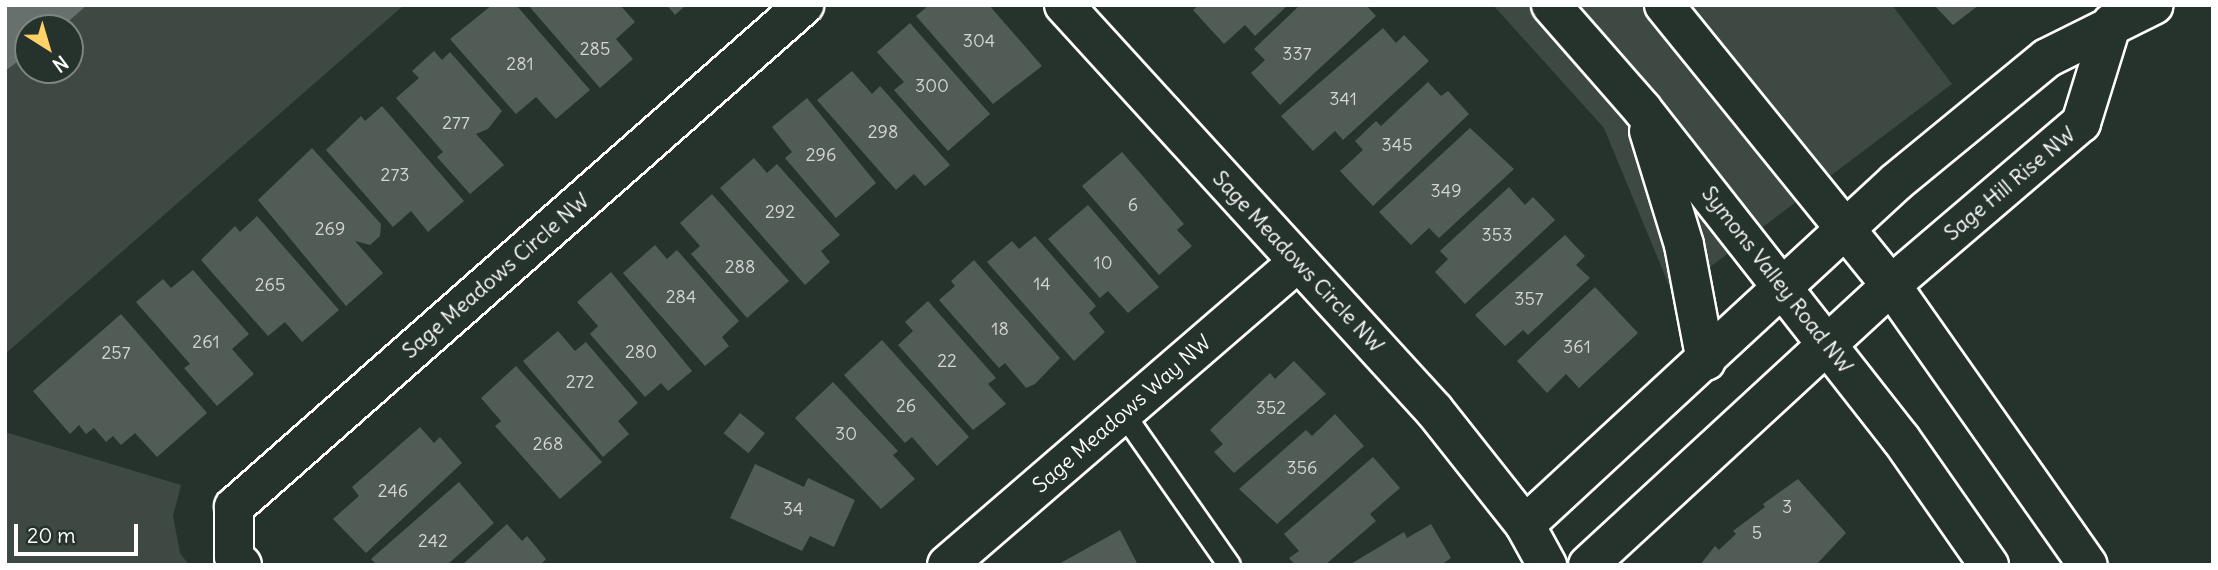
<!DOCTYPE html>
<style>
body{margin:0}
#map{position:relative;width:2218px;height:570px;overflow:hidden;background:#26332d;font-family:Delius,sans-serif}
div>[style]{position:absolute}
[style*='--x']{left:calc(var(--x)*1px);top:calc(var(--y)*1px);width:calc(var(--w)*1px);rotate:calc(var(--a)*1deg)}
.green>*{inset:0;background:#3e4944}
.water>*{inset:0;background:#67706c}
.building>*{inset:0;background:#515c57;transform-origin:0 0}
.roads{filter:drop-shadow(2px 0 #fff) drop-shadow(-2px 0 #fff) drop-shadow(0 2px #fff) drop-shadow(0 -2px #fff)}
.lane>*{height:21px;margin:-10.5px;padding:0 10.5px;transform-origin:10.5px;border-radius:10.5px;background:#26332d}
.street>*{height:38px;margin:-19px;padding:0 19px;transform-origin:19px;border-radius:19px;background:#26332d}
.secondary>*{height:38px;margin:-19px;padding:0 19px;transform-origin:19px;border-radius:19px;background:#26332d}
span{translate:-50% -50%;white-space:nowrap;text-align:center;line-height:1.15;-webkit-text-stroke:6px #26332d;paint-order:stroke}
.number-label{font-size:18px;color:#d4d6d5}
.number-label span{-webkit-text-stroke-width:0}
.street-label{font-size:21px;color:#fff}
.frame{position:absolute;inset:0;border:7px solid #fff;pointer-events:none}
.north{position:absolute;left:14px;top:14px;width:70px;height:70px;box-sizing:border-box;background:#26332d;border:2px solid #7d8581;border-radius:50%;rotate:143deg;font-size:19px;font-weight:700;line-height:28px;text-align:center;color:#fff}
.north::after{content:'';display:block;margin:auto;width:24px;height:32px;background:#ffd166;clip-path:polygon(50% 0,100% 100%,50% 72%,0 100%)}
.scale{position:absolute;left:14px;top:524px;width:124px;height:32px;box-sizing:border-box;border:4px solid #fff;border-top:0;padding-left:9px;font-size:21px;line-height:24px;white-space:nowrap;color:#fff;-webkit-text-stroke:5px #26332d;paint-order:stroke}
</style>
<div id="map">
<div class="green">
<div style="clip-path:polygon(evenodd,5px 5px,404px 5px,5px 354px,5px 5px,28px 28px,70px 28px,70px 70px,28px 70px,28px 28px)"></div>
<div style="clip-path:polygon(1493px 5px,1892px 5px,1952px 84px,1673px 295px,1604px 128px)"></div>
<div style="clip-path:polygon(5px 432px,181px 485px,173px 516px,180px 553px,189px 565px,5px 565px)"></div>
</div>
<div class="water">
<div style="clip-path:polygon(5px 5px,87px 5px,61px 28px,28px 28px,28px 54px,5px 71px)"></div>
</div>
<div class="building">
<div style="clip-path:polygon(492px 5px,516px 5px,590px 90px,556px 119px,536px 97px,516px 114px,450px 39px)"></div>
<div style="clip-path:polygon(528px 5px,620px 5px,635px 22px,616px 39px,633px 59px,600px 88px)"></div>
<div style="clip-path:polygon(667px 5px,686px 5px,675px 15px)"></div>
<div style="clip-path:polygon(929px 5px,989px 5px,1042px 66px,993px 104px,916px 16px)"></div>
<div style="clip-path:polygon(1199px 5px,1288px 5px,1255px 36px,1245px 25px,1224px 44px,1193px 10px)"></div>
<div style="clip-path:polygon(1300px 5px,1366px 5px,1376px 16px,1280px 105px,1251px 73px,1265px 60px,1254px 49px)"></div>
<div style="clip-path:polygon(1934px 5px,1979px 5px,1953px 25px)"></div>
<div style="clip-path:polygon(910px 23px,990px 114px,948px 151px,894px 90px,904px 82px,877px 52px)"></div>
<div style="clip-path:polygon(1383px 28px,1396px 43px,1404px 35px,1429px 61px,1343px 140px,1335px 131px,1313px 151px,1281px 116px)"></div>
<div style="clip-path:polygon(434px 51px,442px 60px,450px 52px,502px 111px,488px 129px,476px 134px,504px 165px,470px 194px,437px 157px,443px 152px,396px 98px,419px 78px,412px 71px)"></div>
<div style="clip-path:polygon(852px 71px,872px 94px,880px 86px,950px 165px,925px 186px,914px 174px,896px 190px,817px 100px)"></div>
<div style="clip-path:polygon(1428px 82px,1441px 96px,1448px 91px,1469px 114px,1373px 206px,1340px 171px,1363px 150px,1355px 141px,1376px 121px,1381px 126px)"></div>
<div style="clip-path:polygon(807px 98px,876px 183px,836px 218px,785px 158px,792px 152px,772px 127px)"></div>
<div style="clip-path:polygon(382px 106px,464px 201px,428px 232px,411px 211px,393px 227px,326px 150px,361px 116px,365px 121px)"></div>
<div style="clip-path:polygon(1470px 128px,1514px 169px,1439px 238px,1429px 228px,1411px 245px,1379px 212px)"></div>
<div style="clip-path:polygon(312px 148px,381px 224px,380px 236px,370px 245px,355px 241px,383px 273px,346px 306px,258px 200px)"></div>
<div style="clip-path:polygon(1122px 152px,1184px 224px,1177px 230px,1192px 246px,1159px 275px,1082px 186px)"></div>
<div style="clip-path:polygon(754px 158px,767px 173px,777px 164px,840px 235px,821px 251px,830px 262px,805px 285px,720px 188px)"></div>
<div style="clip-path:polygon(1509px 187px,1525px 205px,1533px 197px,1555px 220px,1465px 304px,1435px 272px,1448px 259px,1440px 251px)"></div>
<div style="clip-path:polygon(712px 194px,789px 281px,747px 318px,691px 254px,700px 246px,680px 223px)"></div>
<div style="clip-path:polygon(1088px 205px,1159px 287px,1128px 313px,1108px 291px,1100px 298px,1048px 239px)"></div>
<div style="clip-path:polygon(257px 216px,339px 310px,302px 342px,285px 322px,268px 336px,201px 260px,235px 226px,240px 232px)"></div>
<div style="clip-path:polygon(1565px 235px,1585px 256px,1576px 265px,1590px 278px,1528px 335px,1523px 330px,1505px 346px,1475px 315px)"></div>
<div style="clip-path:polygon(1035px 236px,1096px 306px,1089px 313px,1105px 332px,1074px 361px,987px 262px,1012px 241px,1019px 249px)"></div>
<div style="clip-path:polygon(655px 245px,667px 259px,677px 250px,739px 321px,722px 337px,729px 346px,705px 366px,623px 273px)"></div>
<div style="clip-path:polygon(974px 260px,1060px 358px,1035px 384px,1026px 388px,1005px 363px,999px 368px,939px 300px,955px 286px,951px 281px)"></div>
<div style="clip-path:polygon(193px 270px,249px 334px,232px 349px,254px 374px,217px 406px,184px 368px,190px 364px,136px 302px,163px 279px,171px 288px)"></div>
<div style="clip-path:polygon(611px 272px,692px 371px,668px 391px,661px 383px,645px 397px,590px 334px,598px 326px,577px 302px)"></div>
<div style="clip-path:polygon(1595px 287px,1638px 333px,1579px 388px,1566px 374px,1547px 393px,1517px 361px)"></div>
<div style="clip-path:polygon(928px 301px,996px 378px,988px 384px,1006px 404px,973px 430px,898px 345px,913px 331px,905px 322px)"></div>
<div style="clip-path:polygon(121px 314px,207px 413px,157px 457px,135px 433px,121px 445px,113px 436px,106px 442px,94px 428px,86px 434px,79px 425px,70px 434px,33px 391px)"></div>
<div style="clip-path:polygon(558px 331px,575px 351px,586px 342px,638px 403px,618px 421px,629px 434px,603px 457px,523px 361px)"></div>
<div style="clip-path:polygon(882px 340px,969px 437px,937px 466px,912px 437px,905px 443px,844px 375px)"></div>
<div style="clip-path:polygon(1294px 361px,1326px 394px,1234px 473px,1214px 452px,1223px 444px,1210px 430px,1270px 373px,1275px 379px)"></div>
<div style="clip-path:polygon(516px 366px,602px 462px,560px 499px,495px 426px,501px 421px,481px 398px)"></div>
<div style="clip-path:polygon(833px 382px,898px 451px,893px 455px,915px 479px,881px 509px,795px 418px)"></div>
<div style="left:740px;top:413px;width:32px;height:26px;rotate:39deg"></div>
<div style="clip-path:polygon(1335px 414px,1364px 446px,1277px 524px,1239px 489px,1306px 430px,1312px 436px)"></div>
<div style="clip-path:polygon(420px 427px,434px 443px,440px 437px,462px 463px,366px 553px,333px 519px,359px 496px,352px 487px)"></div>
<div style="clip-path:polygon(1373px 457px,1400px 488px,1370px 514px,1376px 521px,1325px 565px,1295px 565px,1289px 558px,1299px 551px,1284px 534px)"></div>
<div style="clip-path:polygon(755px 464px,804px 487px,808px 478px,855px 500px,834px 547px,810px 536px,802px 551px,730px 518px)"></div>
<div style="clip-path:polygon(1798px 479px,1846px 533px,1816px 565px,1700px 565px,1715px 546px,1719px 550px,1736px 534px,1733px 531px,1765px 507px,1763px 504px)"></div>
<div style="clip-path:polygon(459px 482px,494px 523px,447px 565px,377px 565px,371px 559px)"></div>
<div style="clip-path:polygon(507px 524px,522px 541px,527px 536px,546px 559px,540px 565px,462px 565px)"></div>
<div style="clip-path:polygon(1431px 524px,1451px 558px,1441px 565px,1349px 565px,1404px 532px,1407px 538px)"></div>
<div style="clip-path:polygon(1120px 530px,1138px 565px,1057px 565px)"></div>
</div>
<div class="roads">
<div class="lane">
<div style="--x:1123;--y:413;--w:185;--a:55.1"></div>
</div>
<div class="street">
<div style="--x:1064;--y:5;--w:549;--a:47.59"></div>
<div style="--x:1434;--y:410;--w:147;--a:51.6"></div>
<div style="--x:1525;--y:525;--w:46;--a:61.2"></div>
<div style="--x:1525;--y:525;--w:505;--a:-42.75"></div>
<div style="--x:1896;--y:182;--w:195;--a:-39.4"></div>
<div style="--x:2047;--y:58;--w:119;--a:-26.4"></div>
<div style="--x:242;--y:565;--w:11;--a:-135"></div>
<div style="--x:234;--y:557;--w:50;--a:-90"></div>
<div style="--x:234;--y:507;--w:760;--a:-41.37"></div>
<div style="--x:947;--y:565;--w:462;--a:-40.8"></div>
<div style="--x:1588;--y:565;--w:413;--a:-42.7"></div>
<div style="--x:1891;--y:285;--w:250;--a:-40.5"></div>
<div style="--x:2081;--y:123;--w:105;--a:-72.8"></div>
</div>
<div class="secondary">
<div style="--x:1551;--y:5;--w:138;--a:48.8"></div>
<div style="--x:1642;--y:109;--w:420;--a:51.9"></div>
<div style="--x:1901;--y:439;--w:154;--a:55.1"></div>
<div style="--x:1664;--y:5;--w:360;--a:51"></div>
<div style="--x:1891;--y:285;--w:342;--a:54.9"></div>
<div style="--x:1649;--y:131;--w:119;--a:72.9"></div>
<div style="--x:1684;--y:245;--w:118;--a:79.3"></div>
</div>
</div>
<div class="number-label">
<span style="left:979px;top:41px">304</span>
<span style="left:595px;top:49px">285</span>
<span style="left:1297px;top:54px">337</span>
<span style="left:520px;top:64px">281</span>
<span style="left:932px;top:86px">300</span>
<span style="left:1343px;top:99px">341</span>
<span style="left:456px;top:123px">277</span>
<span style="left:883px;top:132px">298</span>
<span style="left:1397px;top:145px">345</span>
<span style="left:821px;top:155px">296</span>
<span style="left:395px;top:175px">273</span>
<span style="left:1446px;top:191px">349</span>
<span style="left:1133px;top:205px">6</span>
<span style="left:780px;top:212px">292</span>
<span style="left:330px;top:229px">269</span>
<span style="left:1497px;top:235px">353</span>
<span style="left:1103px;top:263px">10</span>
<span style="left:740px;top:267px">288</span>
<span style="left:1042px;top:284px">14</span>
<span style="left:270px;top:285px">265</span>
<span style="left:681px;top:297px">284</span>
<span style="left:1529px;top:299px">357</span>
<span style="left:1000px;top:329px">18</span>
<span style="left:206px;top:342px">261</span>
<span style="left:1577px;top:347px">361</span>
<span style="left:641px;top:352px">280</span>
<span style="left:116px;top:353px">257</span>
<span style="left:947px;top:361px">22</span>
<span style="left:580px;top:382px">272</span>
<span style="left:906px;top:406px">26</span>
<span style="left:1271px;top:408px">352</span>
<span style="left:846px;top:434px">30</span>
<span style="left:548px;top:444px">268</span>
<span style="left:1302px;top:468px">356</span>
<span style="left:393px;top:491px">246</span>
<span style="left:1787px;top:507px">3</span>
<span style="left:793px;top:509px">34</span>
<span style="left:1757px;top:533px">5</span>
<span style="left:433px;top:541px">242</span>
</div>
<div class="street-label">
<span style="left:2010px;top:184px;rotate:-40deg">Sage Hill Rise NW</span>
<span style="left:1298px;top:262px;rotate:47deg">Sage Meadows Circle NW</span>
<span style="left:496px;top:276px;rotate:-41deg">Sage Meadows Circle NW</span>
<span style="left:1777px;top:280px;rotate:52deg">Symons Valley Road NW</span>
<span style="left:1122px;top:414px;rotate:-41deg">Sage Meadows Way NW</span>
</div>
<div class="frame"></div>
<div class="north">N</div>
<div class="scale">20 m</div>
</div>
